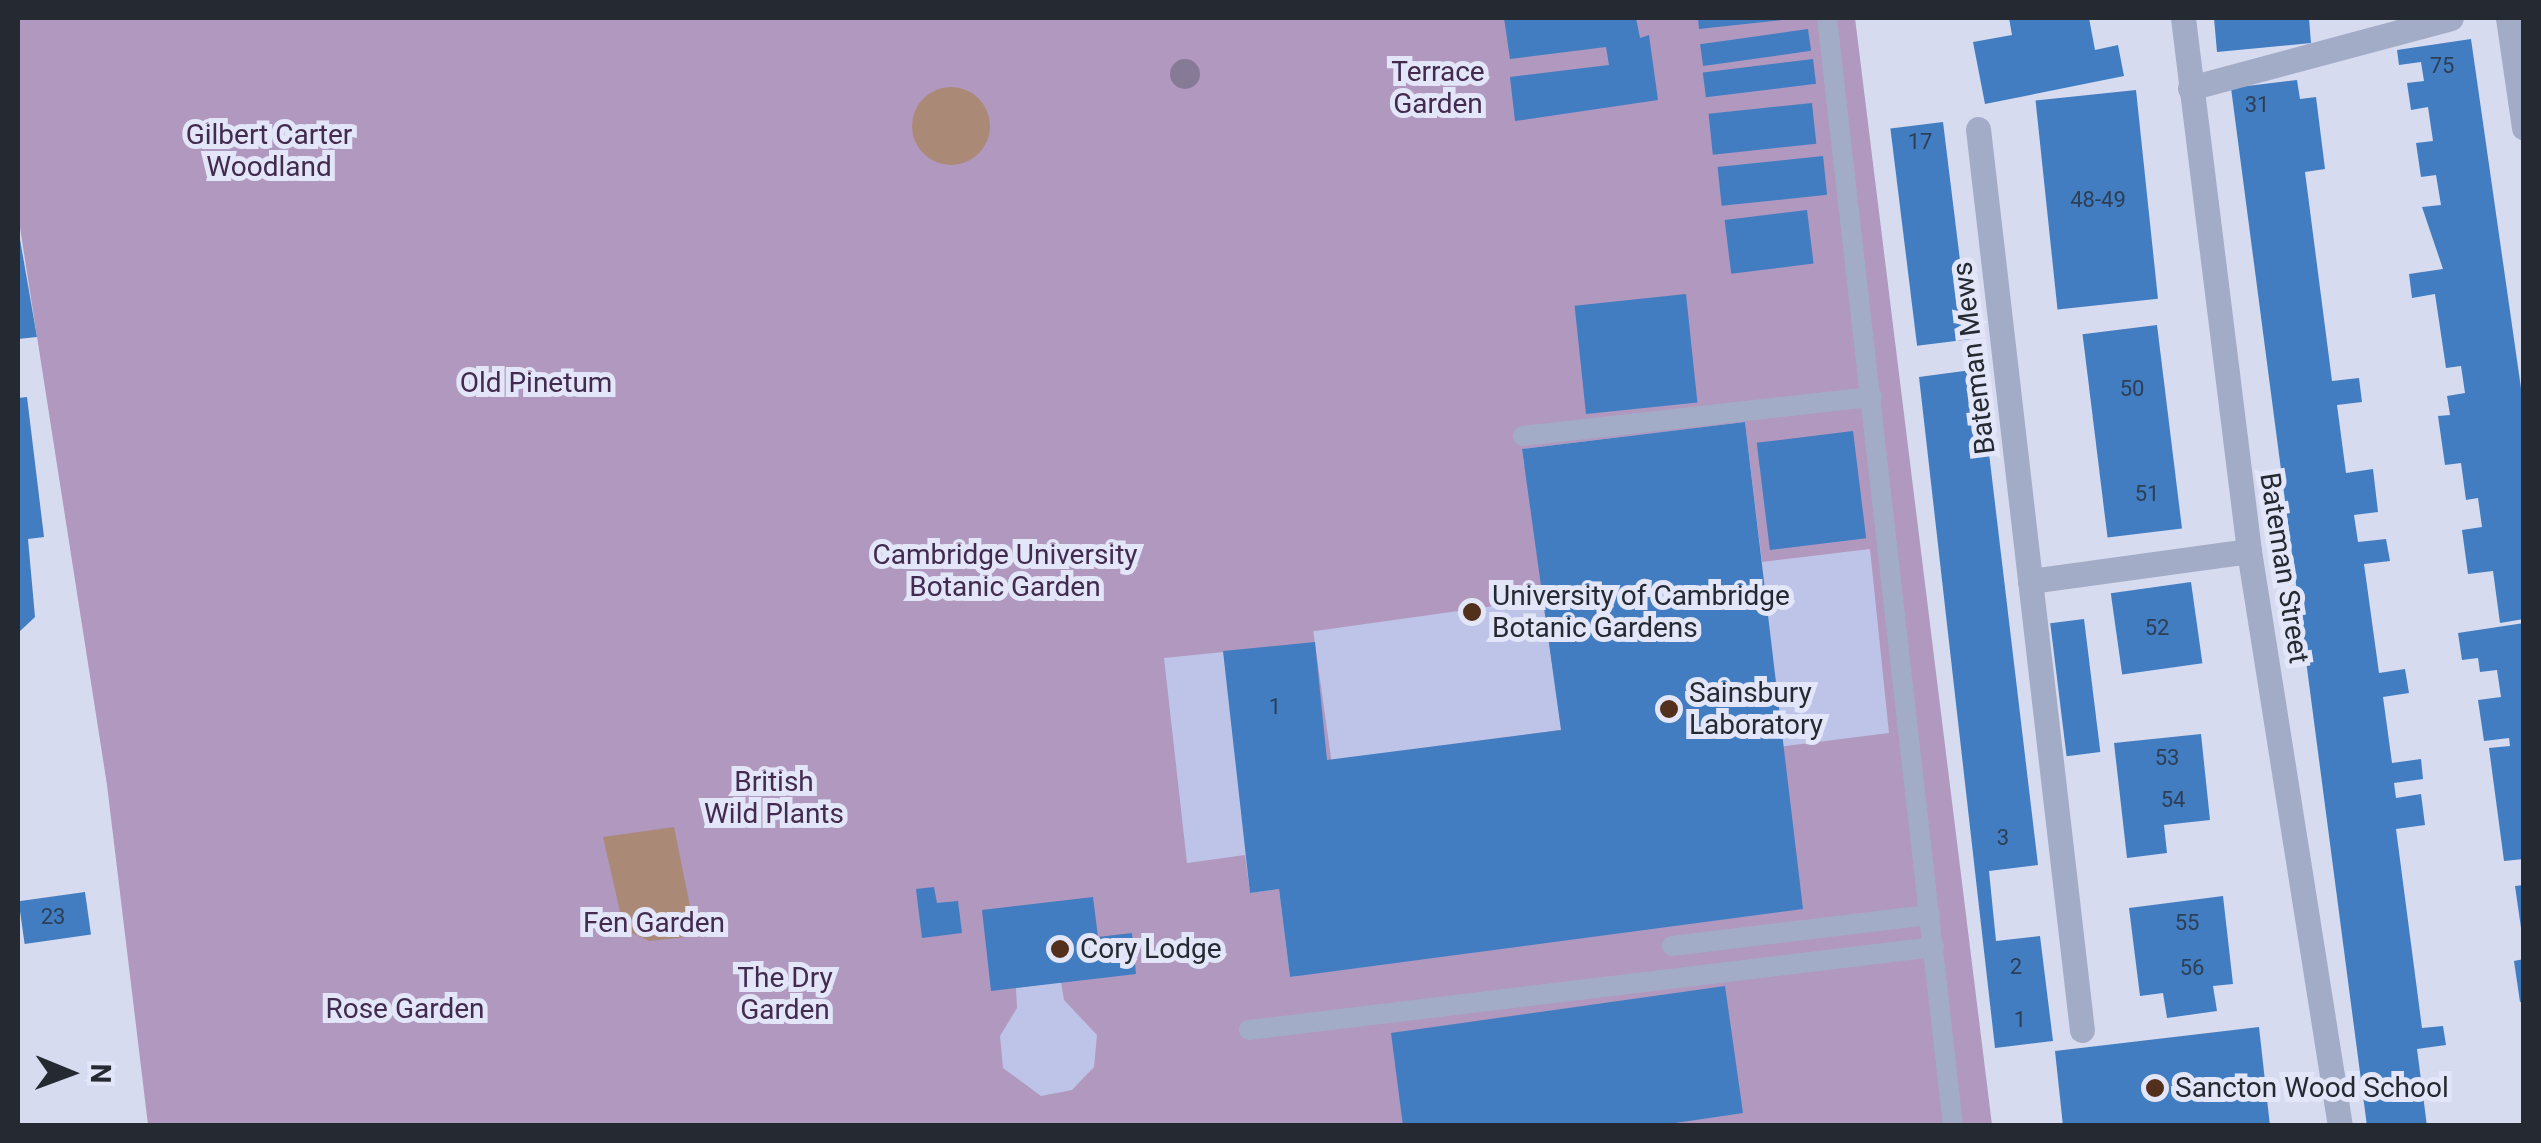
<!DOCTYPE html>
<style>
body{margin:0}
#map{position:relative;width:2541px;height:1143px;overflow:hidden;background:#d7dbf0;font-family:Roboto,sans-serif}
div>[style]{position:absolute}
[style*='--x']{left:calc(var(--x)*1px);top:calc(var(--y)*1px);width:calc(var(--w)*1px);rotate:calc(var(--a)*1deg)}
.green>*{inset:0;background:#b098be}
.plaza>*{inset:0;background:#bec4e7;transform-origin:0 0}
.water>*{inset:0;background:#ab8977}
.round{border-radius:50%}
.building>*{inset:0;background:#427dc2;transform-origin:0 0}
.service>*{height:20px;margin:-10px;padding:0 10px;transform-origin:10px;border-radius:10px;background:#a3acc7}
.minor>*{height:25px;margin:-12.5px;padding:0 12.5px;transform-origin:12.5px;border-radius:12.5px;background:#a3acc7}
.trees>*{width:30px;height:30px;margin:-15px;border-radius:50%;background:#867a97}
.dots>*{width:28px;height:28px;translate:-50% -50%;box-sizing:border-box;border:5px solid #e2e6f8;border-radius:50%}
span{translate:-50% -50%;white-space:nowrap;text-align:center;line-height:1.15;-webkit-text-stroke:10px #e2e6f8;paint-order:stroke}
.number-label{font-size:22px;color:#2c3f56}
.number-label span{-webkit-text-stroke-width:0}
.park-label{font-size:28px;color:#432a4f}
.street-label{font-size:28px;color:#252a32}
.poi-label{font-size:28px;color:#252a32}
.left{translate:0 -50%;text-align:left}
.frame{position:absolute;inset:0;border:20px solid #252a32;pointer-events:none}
.north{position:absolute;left:20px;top:1023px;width:100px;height:100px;-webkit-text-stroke:8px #e2e6f8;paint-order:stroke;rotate:91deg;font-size:28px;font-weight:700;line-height:40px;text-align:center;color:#252a32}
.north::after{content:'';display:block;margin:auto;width:35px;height:45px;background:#252a32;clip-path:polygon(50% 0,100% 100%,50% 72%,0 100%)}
</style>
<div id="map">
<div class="green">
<div style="clip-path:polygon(18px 18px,1855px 18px,1992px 1125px,148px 1125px,107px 785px,18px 215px)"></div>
</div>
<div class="plaza">
<div style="clip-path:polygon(1745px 422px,1762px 562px,1870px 549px,1889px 733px,1762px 749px,1726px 445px,1524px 466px,1522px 449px)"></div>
<div style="left:1543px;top:599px;width:132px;height:232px;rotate:82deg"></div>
<div style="clip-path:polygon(1233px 651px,1285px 876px,1298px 976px,1290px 977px,1279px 889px,1250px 893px,1245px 855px,1187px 863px,1164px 658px)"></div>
<div style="clip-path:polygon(1061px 982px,1064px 1000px,1097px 1035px,1094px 1067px,1072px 1090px,1041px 1096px,1003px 1068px,1000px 1036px,1017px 1008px,1016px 988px)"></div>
</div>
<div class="water">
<div class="round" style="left:912px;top:87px;width:78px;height:78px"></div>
<div style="clip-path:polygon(674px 827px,696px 936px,649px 941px,624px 929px,603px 837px)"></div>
</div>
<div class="building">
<div style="clip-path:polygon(1504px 18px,1636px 18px,1640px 38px,1649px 35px,1658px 100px,1515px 121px,1510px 77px,1609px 65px,1606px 47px,1510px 59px)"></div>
<div style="clip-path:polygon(1698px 18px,1782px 18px,1782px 20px,1699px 29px)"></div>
<div style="clip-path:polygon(2009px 18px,2089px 18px,2095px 50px,2118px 45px,2124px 76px,1985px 104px,1973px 42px,2012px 35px)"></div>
<div style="clip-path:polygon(2214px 18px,2309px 18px,2311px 43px,2217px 52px)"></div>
<div style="left:1808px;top:29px;width:22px;height:109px;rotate:82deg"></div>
<div style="clip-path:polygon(2471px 39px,2524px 409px,2524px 619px,2500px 623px,2493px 571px,2468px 574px,2462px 530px,2482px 527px,2478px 498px,2466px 500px,2461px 463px,2445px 465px,2438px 416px,2450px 415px,2447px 396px,2465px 393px,2461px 366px,2446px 368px,2435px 294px,2412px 298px,2409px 274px,2443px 269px,2422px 207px,2441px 205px,2436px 175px,2421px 177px,2416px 143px,2433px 141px,2428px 107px,2411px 110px,2407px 83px,2424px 81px,2421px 62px,2399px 65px,2397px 50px)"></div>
<div style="left:1813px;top:59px;width:25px;height:111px;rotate:83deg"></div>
<div style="clip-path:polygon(2297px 80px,2300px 99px,2316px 97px,2325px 169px,2305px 172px,2332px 381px,2359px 378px,2362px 402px,2337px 405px,2346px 473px,2373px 469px,2378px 512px,2354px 515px,2358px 542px,2386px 539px,2390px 561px,2364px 564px,2379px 673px,2405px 669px,2409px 693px,2383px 697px,2392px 763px,2421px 759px,2423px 779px,2394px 783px,2396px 798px,2421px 794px,2425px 825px,2396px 829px,2422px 1028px,2443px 1026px,2446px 1045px,2417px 1049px,2427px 1126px,2367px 1126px,2231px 88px)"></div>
<div style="left:2136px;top:90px;width:210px;height:101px;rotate:84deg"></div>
<div style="left:1812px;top:103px;width:41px;height:104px;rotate:84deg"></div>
<div style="left:1943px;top:122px;width:219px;height:53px;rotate:83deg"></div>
<div style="left:1823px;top:156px;width:39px;height:106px;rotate:84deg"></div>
<div style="left:1807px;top:210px;width:54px;height:83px;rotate:83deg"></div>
<div style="clip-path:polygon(18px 228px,37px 337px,18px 339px)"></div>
<div style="left:1686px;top:294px;width:109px;height:112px;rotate:84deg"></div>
<div style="left:2157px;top:325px;width:205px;height:75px;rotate:83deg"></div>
<div style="clip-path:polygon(1979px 369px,2038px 865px,1989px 871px,1996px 941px,2040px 936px,2053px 1041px,1995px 1048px,1919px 377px)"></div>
<div style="clip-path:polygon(27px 397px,44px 537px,28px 539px,35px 617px,18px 633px,18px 398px)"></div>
<div style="clip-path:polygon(1745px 422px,1803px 909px,1290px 977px,1279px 889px,1250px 893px,1223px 651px,1315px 642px,1327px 760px,1561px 730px,1522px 449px)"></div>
<div style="left:1853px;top:431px;width:108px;height:97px;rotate:83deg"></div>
<div style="left:2191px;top:582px;width:82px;height:81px;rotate:82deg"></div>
<div style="left:2084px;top:619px;width:134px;height:34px;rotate:83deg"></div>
<div style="clip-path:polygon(2524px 623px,2524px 859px,2504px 861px,2489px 748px,2510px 746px,2509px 738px,2484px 741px,2478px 700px,2501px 697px,2497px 670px,2480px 672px,2478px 658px,2462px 660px,2458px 633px)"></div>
<div style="clip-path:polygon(2201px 734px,2210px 820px,2164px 825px,2167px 853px,2127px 858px,2114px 743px)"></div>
<div style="clip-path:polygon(2524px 885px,2524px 928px,2521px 928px,2515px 886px)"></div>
<div style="clip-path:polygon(934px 887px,937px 903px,958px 901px,962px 933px,922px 938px,916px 889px)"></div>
<div style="left:85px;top:892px;width:43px;height:67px;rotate:82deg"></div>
<div style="clip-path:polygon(2223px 896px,2233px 984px,2213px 986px,2217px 1011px,2167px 1018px,2163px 993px,2140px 996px,2129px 908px)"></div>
<div style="clip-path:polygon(1093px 897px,1098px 937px,1132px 933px,1136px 974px,991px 991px,982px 910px)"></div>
<div style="clip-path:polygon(2524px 959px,2524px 1001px,2520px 1002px,2514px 961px)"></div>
<div style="clip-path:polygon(1725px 986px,1743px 1113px,1655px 1126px,1403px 1126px,1391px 1033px)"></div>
<div style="clip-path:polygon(2259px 1027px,2270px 1126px,2063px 1126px,2055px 1051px)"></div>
</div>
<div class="service">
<div style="--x:1827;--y:18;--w:1115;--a:83.51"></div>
<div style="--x:1523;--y:436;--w:351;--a:-6.4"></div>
<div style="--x:1672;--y:946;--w:260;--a:-6.9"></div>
<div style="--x:1249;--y:1030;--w:690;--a:-6.91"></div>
</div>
<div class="minor">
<div style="--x:2183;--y:18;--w:537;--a:82.94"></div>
<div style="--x:2249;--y:551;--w:582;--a:81.01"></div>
<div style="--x:2508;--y:18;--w:111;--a:81.7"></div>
<div style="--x:2190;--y:88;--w:270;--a:-15"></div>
<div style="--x:1978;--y:129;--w:907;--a:83.42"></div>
<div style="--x:2030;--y:581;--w:221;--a:-7.8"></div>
</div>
<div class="trees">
<div style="left:1185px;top:74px"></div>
</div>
<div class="dots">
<div style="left:1472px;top:612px;background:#52301c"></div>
<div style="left:1669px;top:709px;background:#52301c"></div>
<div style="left:1060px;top:949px;background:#52301c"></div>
<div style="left:2155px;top:1088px;background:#52301c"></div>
</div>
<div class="number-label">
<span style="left:2442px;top:66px">75</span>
<span style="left:2257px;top:105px">31</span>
<span style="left:1920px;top:142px">17</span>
<span style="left:2098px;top:200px">48-49</span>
<span style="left:2132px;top:389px">50</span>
<span style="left:2147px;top:494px">51</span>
<span style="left:2157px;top:628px">52</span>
<span style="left:1275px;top:707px">1</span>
<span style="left:2167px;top:758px">53</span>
<span style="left:2173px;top:800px">54</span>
<span style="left:2003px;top:838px">3</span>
<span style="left:53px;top:917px">23</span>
<span style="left:2187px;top:923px">55</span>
<span style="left:2016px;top:967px">2</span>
<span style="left:2192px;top:968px">56</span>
<span style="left:2020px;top:1020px">1</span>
</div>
<div class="park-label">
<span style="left:1438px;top:88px">Terrace<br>Garden</span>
<span style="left:269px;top:151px">Gilbert Carter<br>Woodland</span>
<span style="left:536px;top:383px">Old Pinetum</span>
<span style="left:1005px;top:571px">Cambridge University<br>Botanic Garden</span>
<span style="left:774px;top:798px">British<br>Wild Plants</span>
<span style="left:654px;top:923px">Fen Garden</span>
<span style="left:785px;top:994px">The Dry<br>Garden</span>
<span style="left:405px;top:1009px">Rose Garden</span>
</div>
<div class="street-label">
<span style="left:1974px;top:358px;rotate:-97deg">Bateman Mews</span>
<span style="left:2284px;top:568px;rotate:81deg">Bateman Street</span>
</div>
<div class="poi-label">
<span class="left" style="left:1492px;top:612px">University of Cambridge<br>Botanic Gardens</span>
<span class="left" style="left:1689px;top:709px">Sainsbury<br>Laboratory</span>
<span class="left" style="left:1080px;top:949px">Cory Lodge</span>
<span class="left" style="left:2175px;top:1088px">Sancton Wood School</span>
</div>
<div class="frame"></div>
<div class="north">N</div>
</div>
